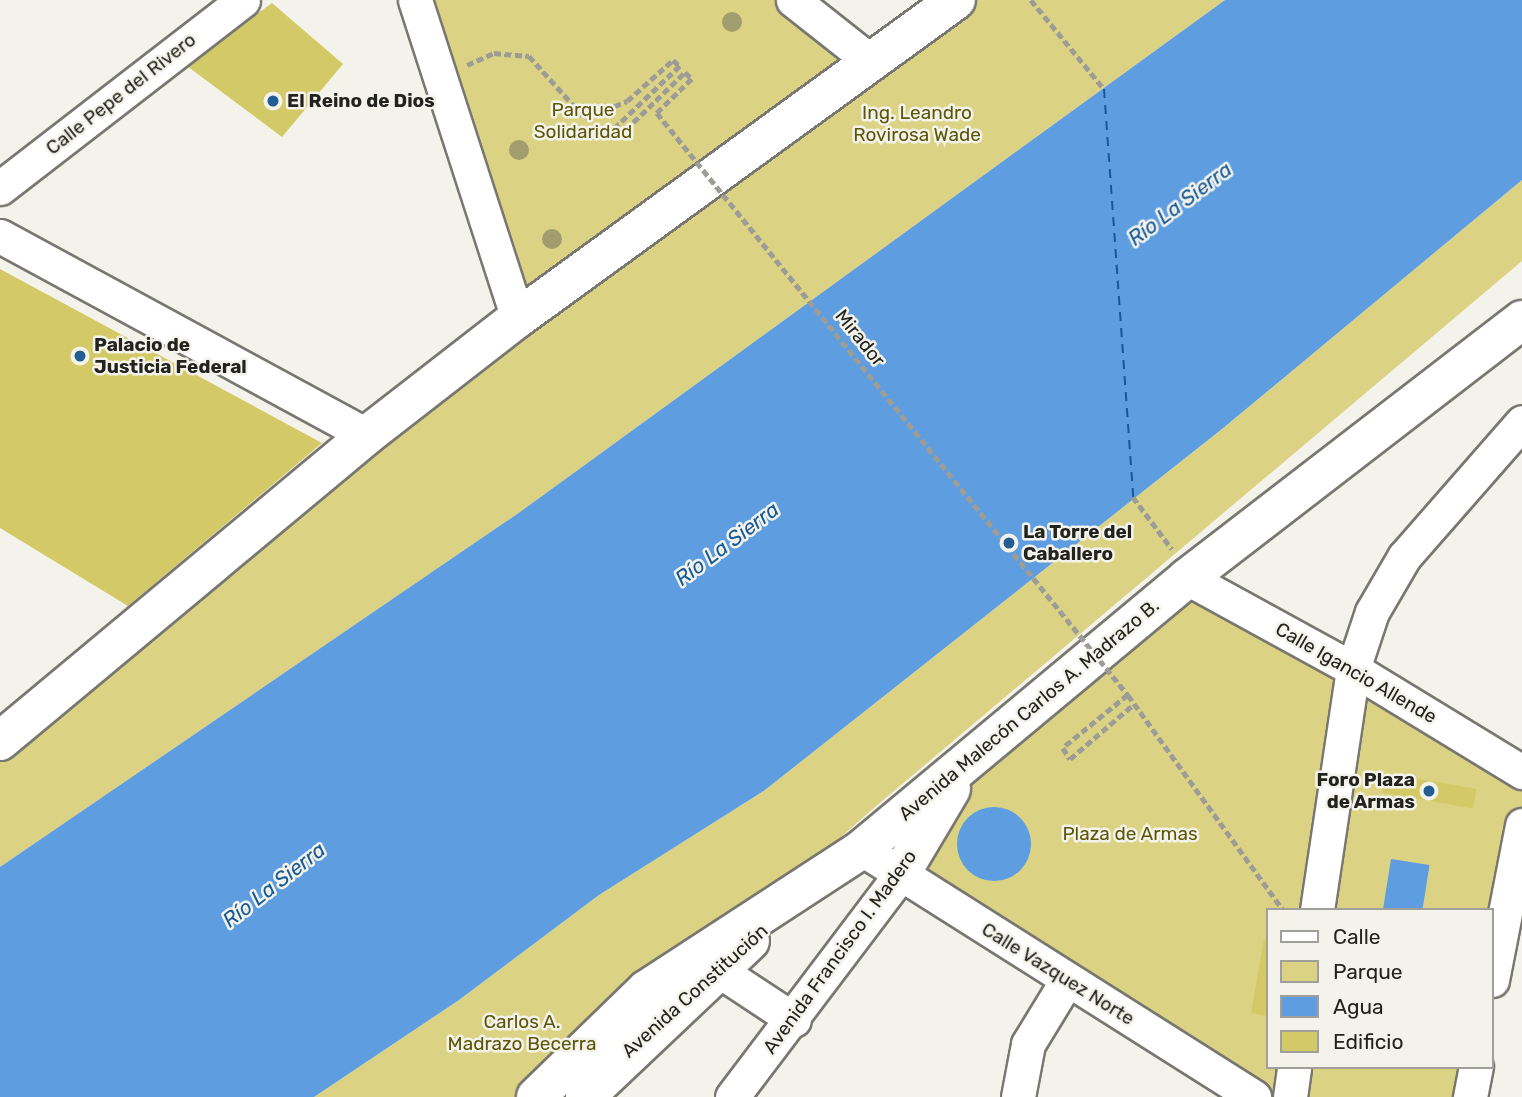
<!DOCTYPE html>
<meta charset="utf-8">
<style>
body{margin:0}
#map{position:relative;width:1522px;height:1097px;overflow:hidden;background:#f4f3eb;font-family:Rubik,sans-serif}
div>[style]{position:absolute}
[style*='--x']{left:calc(var(--x)*1px);top:calc(var(--y)*1px);width:calc(var(--w)*1px);rotate:calc(var(--a)*1deg)}
.green>*{inset:0;background:#dbd383}
.water>*{inset:0;background:#5d9de0;transform-origin:0 0}
.round{border-radius:50%}
.ferry>*{height:2px;margin-top:-1px;transform-origin:0;background:repeating-linear-gradient(90deg,#155997 0 9px,transparent 0 16px)}
.building>*{inset:0;background:#d4c967;transform-origin:0 0}
.path>*{height:4.5px;margin-top:-2.25px;transform-origin:0;background:repeating-linear-gradient(90deg,#9d9c96 0 7px,transparent 0 10.5px)}
.roads{filter:drop-shadow(2px 0 #787770) drop-shadow(-2px 0 #787770) drop-shadow(0 2px #787770) drop-shadow(0 -2px #787770)}
.minor>*{height:33px;margin:-16.5px;padding:0 16.5px;transform-origin:16.5px;border-radius:16.5px;background:#fff}
.major>*{height:38px;margin:-19px;padding:0 19px;transform-origin:19px;border-radius:19px;background:#fff}
.path-bridge>*{height:4.5px;margin-top:-2.25px;transform-origin:0;background:repeating-linear-gradient(90deg,#9d9c96 0 7px,transparent 0 10.5px)}
.trees>*{width:20px;height:20px;margin:-10px;border-radius:50%;background:#a19d6e}
.dots>*{width:19px;height:19px;translate:-50% -50%;box-sizing:border-box;border:4px solid #f4f3eb;border-radius:50%}
span{translate:-50% -50%;white-space:nowrap;text-align:center;line-height:1.15;-webkit-text-stroke:5px #f4f3eb;paint-order:stroke}
.street-label{font-size:19px;color:#22221f}
.poi-label{font-size:19px;color:#22221f;font-weight:700}
.left{translate:0 -50%;text-align:left}
.right{translate:-100% -50%;text-align:right}
.park-label{font-size:19px;color:#5d5608}
.water-label{font-size:21px;color:#155997;font-style:italic}
.legend{position:absolute;left:1266px;top:908px;width:228px;height:161px;box-sizing:border-box;background:#f4f3eb;border:2px solid #a09f99;margin:0;padding:9px 12px;list-style:none;font-size:21px;color:#22221f}
.legend li{display:flex;align-items:center;gap:14px;height:35px}
.legend b{width:35px;border:2px solid #a09f99}
</style>
<div id="map">
<div class="green">
<div style="clip-path:polygon(415px 0,793px 0,869px 60px,956px 0,1225px 0,520px 512px,0 867px,0 741px,518px 318px)"></div>
<div style="clip-path:polygon(1522px 180px,1522px 261px,875px 807px,545px 1097px,314px 1097px,459px 1000px,599px 895px,765px 790px,1222px 429px)"></div>
<div style="clip-path:polygon(1187px 578px,1522px 772px,1522px 825px,1492px 910px,1268px 910px,1268px 1067px,1476px 1067px,1470px 1097px,1254px 1097px,900px 875px,964px 767px)"></div>
</div>
<div class="water">
<div style="clip-path:polygon(1225px 0,1522px 0,1522px 180px,1222px 429px,765px 790px,599px 895px,459px 1000px,314px 1097px,0 1097px,0 867px,520px 512px)"></div>
<div class="round" style="left:957px;top:807px;width:74px;height:74px"></div>
<div style="left:1391px;top:859px;width:39px;height:52px;rotate:9deg"></div>
</div>
<div class="ferry">
<div style="--x:1104;--y:89;--w:409;--a:85.9"></div>
</div>
<div class="building">
<div style="clip-path:polygon(272px 3px,343px 64px,282px 137px,187px 66px)"></div>
<div style="clip-path:polygon(0 269px,322px 443px,128px 606px,0 528px)"></div>
<div style="left:1386px;top:773px;width:92px;height:20px;rotate:10deg"></div>
<div style="clip-path:polygon(1264px 939px,1268px 940px,1268px 1016px,1251px 1013px)"></div>
</div>
<div class="path">
<div style="--x:1031;--y:0;--w:115;--a:50.6"></div>
<div style="--x:467;--y:65;--w:30;--a:-24"></div>
<div style="--x:494;--y:53;--w:35;--a:5"></div>
<div style="--x:529;--y:56;--w:84;--a:47.9"></div>
<div style="--x:585;--y:118;--w:45;--a:-22"></div>
<div style="--x:1133;--y:497;--w:65;--a:53.1"></div>
<div style="--x:1128;--y:695;--w:265;--a:54.2"></div>
</div>
<div class="roads">
<div class="minor">
<div style="--x:415;--y:0;--w:334;--a:72.1"></div>
<div style="--x:793;--y:0;--w:97;--a:38.3"></div>
<div style="--x:0;--y:188;--w:307;--a:-37.7"></div>
<div style="--x:0;--y:236;--w:417;--a:28.5"></div>
<div style="--x:1187;--y:578;--w:189;--a:28.7"></div>
<div style="--x:1353;--y:669;--w:198;--a:31.4"></div>
<div style="--x:862;--y:849;--w:464;--a:32.3"></div>
<div style="--x:1317;--y:910;--w:244;--a:-81.5"></div>
<div style="--x:1353;--y:669;--w:60;--a:-71.6"></div>
<div style="--x:1372;--y:612;--w:64;--a:-59.8"></div>
<div style="--x:1404;--y:557;--w:179;--a:-48.8"></div>
<div style="--x:697;--y:956;--w:116;--a:33.4"></div>
<div style="--x:1492;--y:980;--w:158;--a:-79"></div>
<div style="--x:732;--y:1097;--w:278;--a:-52.9"></div>
<div style="--x:1018;--y:1097;--w:54;--a:-79.3"></div>
<div style="--x:1028;--y:1044;--w:75;--a:-58.6"></div>
<div style="--x:1290;--y:1097;--w:30;--a:-82"></div>
<div style="--x:1470;--y:1097;--w:31;--a:-79"></div>
</div>
<div class="major">
<div style="--x:0;--y:741;--w:478;--a:-39.8"></div>
<div style="--x:367;--y:435;--w:191;--a:-37.8"></div>
<div style="--x:518;--y:318;--w:541;--a:-35.98"></div>
<div style="--x:900;--y:875;--w:100;--a:-59.3"></div>
<div style="--x:536;--y:1097;--w:153;--a:-44.2"></div>
<div style="--x:646;--y:990;--w:258;--a:-33.1"></div>
<div style="--x:862;--y:849;--w:423;--a:-39.8"></div>
<div style="--x:1187;--y:578;--w:423;--a:-37.6"></div>
<div style="--x:585;--y:1097;--w:227;--a:-43.4"></div>
</div>
</div>
<div class="path-bridge">
<div style="--x:627;--y:101;--w:62;--a:-41.7"></div>
<div style="--x:673;--y:60;--w:9;--a:41"></div>
<div style="--x:680;--y:66;--w:94;--a:136.3"></div>
<div style="--x:612;--y:131;--w:8;--a:45"></div>
<div style="--x:618;--y:137;--w:93;--a:-44.1"></div>
<div style="--x:685;--y:72;--w:10;--a:45"></div>
<div style="--x:692;--y:79;--w:49;--a:135.8"></div>
<div style="--x:657;--y:113;--w:749;--a:51.02"></div>
<div style="--x:1128;--y:695;--w:84;--a:140.8"></div>
<div style="--x:1063;--y:748;--w:13;--a:58"></div>
<div style="--x:1070;--y:759;--w:84;--a:-40.7"></div>
</div>
<div class="trees">
<div style="left:732px;top:22px"></div>
<div style="left:519px;top:150px"></div>
<div style="left:552px;top:239px"></div>
</div>
<div class="dots">
<div style="left:273px;top:101px;background:#245c94"></div>
<div style="left:80px;top:356px;background:#245c94"></div>
<div style="left:1009px;top:543px;background:#245c94"></div>
<div style="left:1429px;top:791px;background:#245c94"></div>
</div>
<div class="street-label">
<span style="left:121px;top:94px;rotate:-38deg">Calle Pepe del Rivero</span>
<span style="left:860px;top:338px;rotate:51deg">Mirador</span>
<span style="left:1356px;top:673px;rotate:30deg">Calle Igancio Allende</span>
<span style="left:1029px;top:710px;rotate:-40deg">Avenida Malecón Carlos A. Madrazo B.</span>
<span style="left:840px;top:952px;rotate:-54deg">Avenida Francisco I. Madero</span>
<span style="left:1058px;top:974px;rotate:32deg">Calle Vazquez Norte</span>
<span style="left:695px;top:991px;rotate:-42deg">Avenida Constitución</span>
</div>
<div class="poi-label">
<span class="left" style="left:287px;top:101px">El Reino de Dios</span>
<span class="left" style="left:94px;top:356px">Palacio de<br>Justicia Federal</span>
<span class="left" style="left:1023px;top:543px">La Torre del<br>Caballero</span>
<span class="right" style="left:1415px;top:791px">Foro Plaza<br>de Armas</span>
</div>
<div class="park-label">
<span style="left:583px;top:121px">Parque<br>Solidaridad</span>
<span style="left:917px;top:124px">Ing. Leandro<br>Rovirosa Wade</span>
<span style="left:1130px;top:834px">Plaza de Armas</span>
<span style="left:522px;top:1033px">Carlos A.<br>Madrazo Becerra</span>
</div>
<div class="water-label">
<span style="left:1180px;top:204px;rotate:-37deg">Río La Sierra</span>
<span style="left:727px;top:544px;rotate:-37deg">Río La Sierra</span>
<span style="left:274px;top:885px;rotate:-38deg">Río La Sierra</span>
</div>
<ul class="legend">
<li><b style="height:9px;background:#fff"></b>Calle</li>
<li><b style="height:19px;background:#dbd383"></b>Parque</li>
<li><b style="height:19px;background:#5d9de0"></b>Agua</li>
<li><b style="height:19px;background:#d4c967"></b>Edificio</li>
</ul>
</div>
